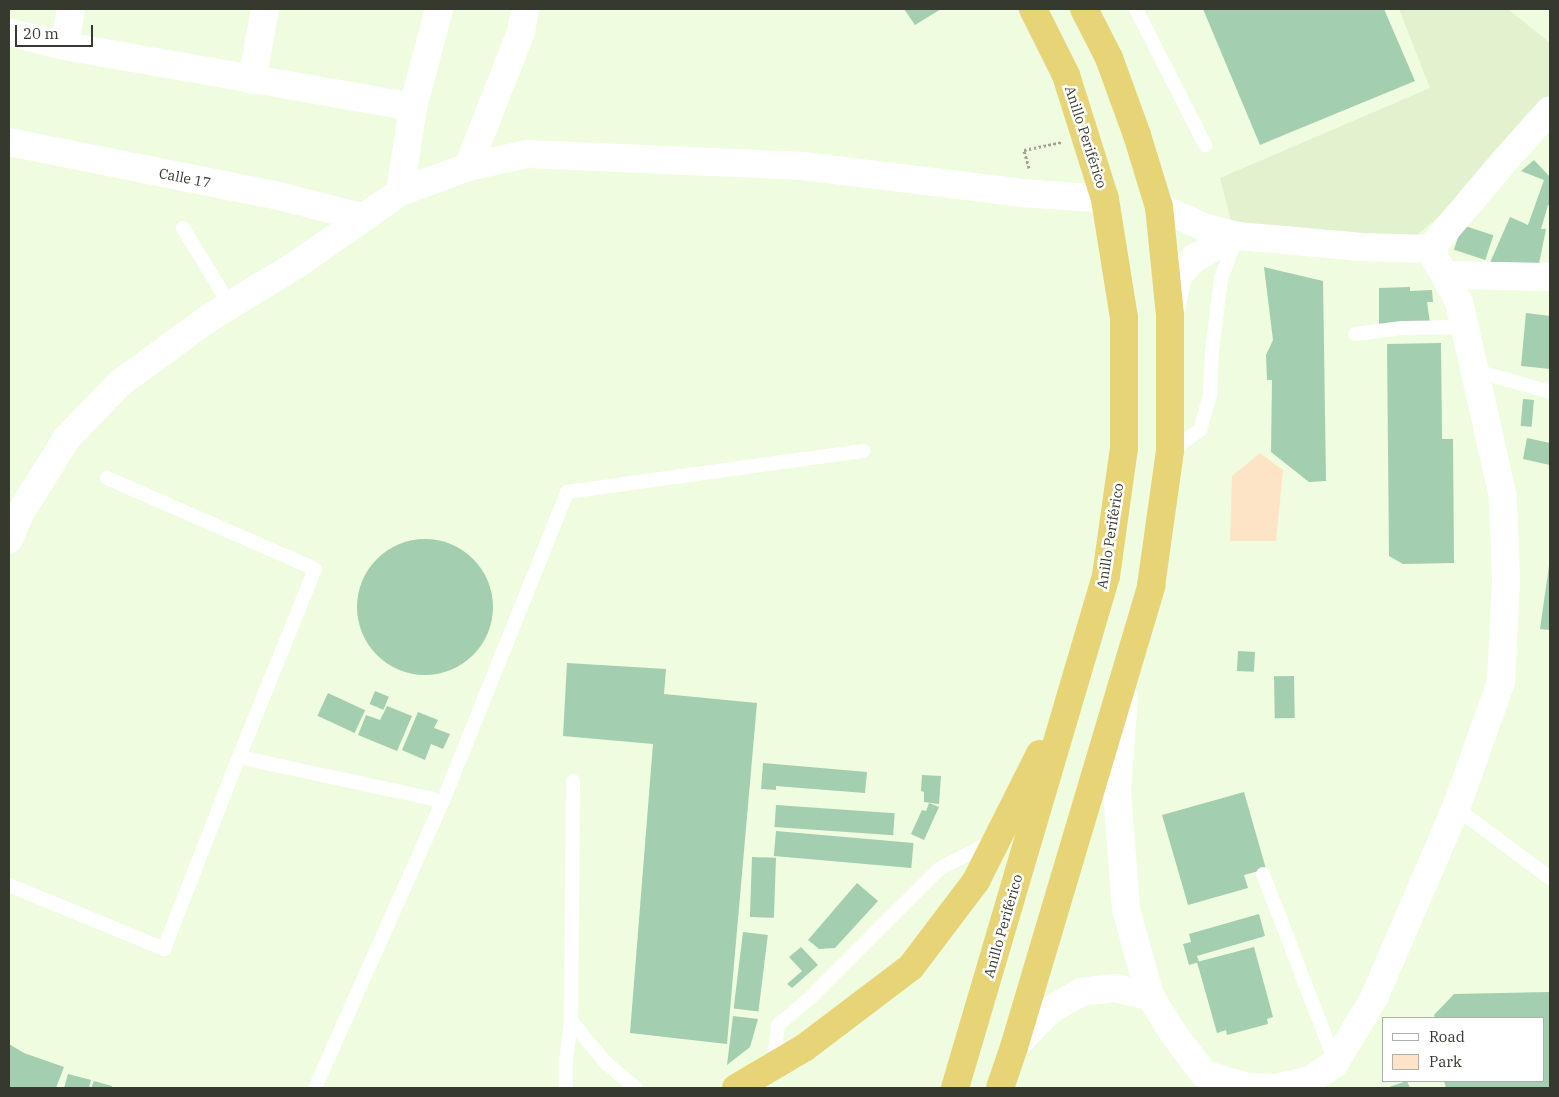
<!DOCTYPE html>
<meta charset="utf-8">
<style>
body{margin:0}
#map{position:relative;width:1559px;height:1097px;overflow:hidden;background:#effcdf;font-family:"IBM Plex Serif",serif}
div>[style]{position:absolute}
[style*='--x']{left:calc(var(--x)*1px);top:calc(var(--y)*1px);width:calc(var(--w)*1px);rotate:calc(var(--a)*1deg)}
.built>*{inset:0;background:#e3f2ce}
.green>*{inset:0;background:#fee4c7}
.building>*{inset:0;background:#a3ceaf;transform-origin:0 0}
.round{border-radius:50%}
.path>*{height:3px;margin-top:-1.5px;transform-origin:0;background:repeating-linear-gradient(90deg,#9da691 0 2.5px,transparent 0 5px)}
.lane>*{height:14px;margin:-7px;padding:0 7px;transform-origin:7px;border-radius:7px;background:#fff}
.street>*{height:28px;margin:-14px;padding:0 14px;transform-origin:14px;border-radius:14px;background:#fff}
.secondary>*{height:28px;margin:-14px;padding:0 14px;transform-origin:14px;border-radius:14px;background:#fff}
.highway>*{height:28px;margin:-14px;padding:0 14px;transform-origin:14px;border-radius:14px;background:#e6d477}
span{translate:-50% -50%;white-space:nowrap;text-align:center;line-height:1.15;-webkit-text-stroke:5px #fff;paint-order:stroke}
.street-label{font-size:14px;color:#35392e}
.frame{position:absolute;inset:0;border:10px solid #35392e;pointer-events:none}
.legend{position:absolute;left:1382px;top:1017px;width:162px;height:65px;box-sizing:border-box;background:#fff;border:1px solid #aeb0ab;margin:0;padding:6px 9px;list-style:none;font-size:15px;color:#35392e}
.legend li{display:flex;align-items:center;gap:10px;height:25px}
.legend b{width:25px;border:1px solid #aeb0ab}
.scale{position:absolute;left:15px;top:25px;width:78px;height:22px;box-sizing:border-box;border:2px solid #35392e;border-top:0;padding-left:6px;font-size:15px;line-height:18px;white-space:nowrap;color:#35392e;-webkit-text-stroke:4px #fff;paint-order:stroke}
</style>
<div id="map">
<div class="built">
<div style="clip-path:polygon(1399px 9px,1508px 9px,1550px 43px,1550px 97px,1472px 188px,1416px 236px,1395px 241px,1231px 222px,1220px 178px,1430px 88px)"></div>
</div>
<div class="green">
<div style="clip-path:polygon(1260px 453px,1283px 470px,1276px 541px,1230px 541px,1232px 476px)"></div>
</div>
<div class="building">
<div style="clip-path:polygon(904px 9px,941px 9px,915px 25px)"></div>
<div style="clip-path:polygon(1203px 9px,1384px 9px,1415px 81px,1260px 145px)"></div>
<div style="clip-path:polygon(1534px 160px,1550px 177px,1550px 206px,1548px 205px,1541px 229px,1546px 229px,1539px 264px,1489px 265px,1510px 217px,1528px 225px,1544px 180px,1521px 171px)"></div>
<div style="left:1462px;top:225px;width:33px;height:26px;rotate:18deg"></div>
<div style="clip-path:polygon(1264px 267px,1323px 281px,1326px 481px,1309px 482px,1271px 452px,1272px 380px,1267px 380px,1266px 355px,1273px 340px)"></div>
<div style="clip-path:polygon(1410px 287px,1410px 291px,1432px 290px,1433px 302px,1427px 302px,1430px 323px,1379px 324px,1379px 288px)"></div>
<div style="clip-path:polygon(1526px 313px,1550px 316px,1550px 369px,1521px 366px)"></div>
<div style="clip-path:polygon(1441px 343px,1442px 439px,1453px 439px,1454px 563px,1403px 564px,1389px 556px,1387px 344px)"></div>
<div style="left:1523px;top:399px;width:11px;height:27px;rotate:5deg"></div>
<div style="clip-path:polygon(1527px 438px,1550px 443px,1550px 465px,1523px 459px)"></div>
<div class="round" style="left:357px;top:539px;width:136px;height:136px"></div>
<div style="clip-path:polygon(1549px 566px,1550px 566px,1550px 630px,1540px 629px)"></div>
<div style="left:1238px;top:651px;width:17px;height:20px;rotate:3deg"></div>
<div style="clip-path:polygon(567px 663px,666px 669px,664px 694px,757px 703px,727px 1044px,630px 1033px,653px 744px,563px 736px)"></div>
<div style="left:1294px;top:676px;width:42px;height:20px;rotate:89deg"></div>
<div style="left:375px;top:691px;width:15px;height:14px;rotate:23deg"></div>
<div style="left:328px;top:693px;width:41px;height:25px;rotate:25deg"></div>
<div style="clip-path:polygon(387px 706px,412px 716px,397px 751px,358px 735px,366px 715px,380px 720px)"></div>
<div style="clip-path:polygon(418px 712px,438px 720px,434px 728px,450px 734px,443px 749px,431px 744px,425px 760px,402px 750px)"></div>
<div style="clip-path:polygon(763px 763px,867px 772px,865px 793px,776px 786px,776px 790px,761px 789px)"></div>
<div style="clip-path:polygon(922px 775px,941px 776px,939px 804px,924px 802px,924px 792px,921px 791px)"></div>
<div style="clip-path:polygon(1244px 792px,1266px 869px,1244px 875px,1248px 888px,1188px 905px,1162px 815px)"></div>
<div style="clip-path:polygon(929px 803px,939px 807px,924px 840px,911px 834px,922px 810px,926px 811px)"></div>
<div style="left:776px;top:805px;width:119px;height:22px;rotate:4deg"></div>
<div style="left:776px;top:831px;width:138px;height:25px;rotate:5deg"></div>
<div style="left:752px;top:857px;width:24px;height:60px;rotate:2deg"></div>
<div style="clip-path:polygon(857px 883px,878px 901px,835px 948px,819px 949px,808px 940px)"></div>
<div style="clip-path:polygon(1259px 914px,1265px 936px,1197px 956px,1199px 962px,1189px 965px,1183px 944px,1191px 942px,1189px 934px)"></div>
<div style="left:743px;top:932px;width:25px;height:77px;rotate:7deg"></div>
<div style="clip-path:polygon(801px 947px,818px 965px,792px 988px,787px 984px,802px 971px,789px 957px)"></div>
<div style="clip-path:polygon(1254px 947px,1273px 1017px,1267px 1019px,1268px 1024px,1227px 1035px,1226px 1030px,1217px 1033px,1197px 962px)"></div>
<div style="clip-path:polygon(1550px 992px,1550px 1088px,1446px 1088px,1444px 1081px,1543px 1081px,1543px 1018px,1435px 1018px,1434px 1015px,1454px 994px)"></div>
<div style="clip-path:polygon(733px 1016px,758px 1019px,750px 1047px,727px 1065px)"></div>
<div style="clip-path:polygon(9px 1044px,24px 1053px,64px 1067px,56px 1088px,9px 1088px)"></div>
<div style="clip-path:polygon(68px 1074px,91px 1080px,89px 1088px,64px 1088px)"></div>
<div style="clip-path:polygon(94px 1081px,112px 1086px,112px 1088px,91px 1088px)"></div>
<div style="clip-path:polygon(1407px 1081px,1410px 1088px,1386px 1088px)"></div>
</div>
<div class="path">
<div style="--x:1029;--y:168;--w:19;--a:-106"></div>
<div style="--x:1024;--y:150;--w:38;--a:-12"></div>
</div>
<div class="lane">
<div style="--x:1136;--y:9;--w:153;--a:63.1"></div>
<div style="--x:183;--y:228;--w:90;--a:58.6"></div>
<div style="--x:1355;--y:334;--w:47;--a:-7.3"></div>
<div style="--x:1402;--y:328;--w:64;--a:-0.9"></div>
<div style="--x:1476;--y:371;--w:77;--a:15.8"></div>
<div style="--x:1170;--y:451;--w:37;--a:-35"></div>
<div style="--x:1200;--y:430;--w:35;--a:-74"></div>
<div style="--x:1210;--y:396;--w:45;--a:-87.5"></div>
<div style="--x:1212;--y:351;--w:73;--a:-82.9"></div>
<div style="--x:1221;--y:279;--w:44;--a:-69.9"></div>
<div style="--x:107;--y:478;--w:227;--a:23.6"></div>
<div style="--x:315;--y:569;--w:203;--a:112"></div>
<div style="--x:1456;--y:808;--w:117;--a:36.7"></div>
<div style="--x:1263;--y:874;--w:201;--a:69"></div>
<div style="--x:9;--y:885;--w:168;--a:22.4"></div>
<div style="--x:164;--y:949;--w:206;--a:-68.7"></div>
<div style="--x:239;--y:757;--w:209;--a:12.2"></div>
<div style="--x:443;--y:801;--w:333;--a:-68.1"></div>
<div style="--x:567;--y:492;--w:299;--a:-7.9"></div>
<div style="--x:571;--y:1021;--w:240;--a:-89.5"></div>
<div style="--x:773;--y:1067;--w:42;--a:-83.2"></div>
<div style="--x:778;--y:1025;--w:39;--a:-40"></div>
<div style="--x:808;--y:1000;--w:185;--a:-45"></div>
<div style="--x:939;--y:869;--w:61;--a:-27.4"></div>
<div style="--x:315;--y:1088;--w:314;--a:-66"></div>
<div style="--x:566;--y:1088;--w:27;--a:-90"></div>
<div style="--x:566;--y:1061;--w:40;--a:-82.9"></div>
<div style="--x:571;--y:1021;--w:55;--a:50.2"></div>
<div style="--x:606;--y:1063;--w:39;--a:40"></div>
</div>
<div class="street">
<div style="--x:9;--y:32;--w:57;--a:14.3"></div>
<div style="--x:64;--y:46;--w:354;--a:9.9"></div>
<div style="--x:64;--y:46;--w:38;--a:-79"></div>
<div style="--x:252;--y:80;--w:72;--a:-79.6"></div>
<div style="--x:9;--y:142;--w:271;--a:11.3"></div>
<div style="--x:275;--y:195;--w:89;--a:14.3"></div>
<div style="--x:468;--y:167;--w:145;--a:-68.6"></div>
<div style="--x:521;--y:32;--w:23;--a:-80"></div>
<div style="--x:400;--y:192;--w:86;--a:-81.3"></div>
<div style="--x:413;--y:107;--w:101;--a:-75.1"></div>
<div style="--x:1446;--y:275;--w:104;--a:1.1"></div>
<div style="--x:9;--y:539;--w:26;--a:-67"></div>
<div style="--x:19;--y:515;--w:91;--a:-58.1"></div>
<div style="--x:67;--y:438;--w:76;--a:-46.1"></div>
<div style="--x:120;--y:383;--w:110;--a:-36.1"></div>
<div style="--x:209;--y:318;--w:105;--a:-31.4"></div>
<div style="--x:299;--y:263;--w:123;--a:-35.1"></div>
<div style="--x:400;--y:192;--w:72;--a:-20.2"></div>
<div style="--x:468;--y:167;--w:60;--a:-12.4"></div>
<div style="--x:527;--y:154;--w:276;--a:2.5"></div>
<div style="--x:803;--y:166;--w:223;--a:7"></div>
<div style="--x:1024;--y:193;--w:81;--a:4.2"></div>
<div style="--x:1124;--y:698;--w:94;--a:94.3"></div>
<div style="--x:1117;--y:792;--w:117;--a:85.6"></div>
<div style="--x:1126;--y:909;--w:90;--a:74.6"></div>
<div style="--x:1150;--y:996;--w:44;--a:58.1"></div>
<div style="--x:1173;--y:1033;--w:51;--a:52.9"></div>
<div style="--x:1204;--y:1074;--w:45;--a:16.8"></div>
<div style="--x:1247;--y:1087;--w:29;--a:2"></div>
<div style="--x:1276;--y:1088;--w:36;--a:-13"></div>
<div style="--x:1311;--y:1080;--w:29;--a:-35"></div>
<div style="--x:1335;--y:1063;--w:76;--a:-59"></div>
<div style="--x:1374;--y:998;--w:207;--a:-66.7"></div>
<div style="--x:1456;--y:808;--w:134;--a:-70.3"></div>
<div style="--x:1501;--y:682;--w:102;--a:-87.2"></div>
<div style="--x:1506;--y:580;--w:83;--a:-92.1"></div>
<div style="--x:1503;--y:497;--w:200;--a:-102.7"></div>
<div style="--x:1459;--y:302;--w:60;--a:-118.7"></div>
<div style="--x:1014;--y:1047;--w:52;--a:-45.8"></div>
<div style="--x:1050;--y:1010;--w:36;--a:-30"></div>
<div style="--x:1081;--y:992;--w:34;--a:-7"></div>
<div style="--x:1115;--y:988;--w:36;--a:13"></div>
</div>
<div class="secondary">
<div style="--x:1159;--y:207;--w:51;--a:24.1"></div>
<div style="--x:1206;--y:228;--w:32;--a:14"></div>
<div style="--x:1237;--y:236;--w:126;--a:5"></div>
<div style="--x:1363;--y:247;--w:67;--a:1.7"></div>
<div style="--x:1430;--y:249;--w:119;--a:-49.8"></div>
<div style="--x:1507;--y:158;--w:64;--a:-48.1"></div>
<div style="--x:1171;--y:309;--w:35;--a:-78"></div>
<div style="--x:1178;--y:275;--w:25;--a:-45"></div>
<div style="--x:1196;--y:257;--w:46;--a:-27.1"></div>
</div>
<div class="highway">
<div style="--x:736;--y:1088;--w:79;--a:-30.5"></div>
<div style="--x:804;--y:1048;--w:134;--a:-37.1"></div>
<div style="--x:911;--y:967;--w:108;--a:-52.9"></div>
<div style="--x:976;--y:881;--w:142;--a:-63.3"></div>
<div style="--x:955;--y:1088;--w:534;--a:-73.57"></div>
<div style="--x:1106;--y:576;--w:129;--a:-82"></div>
<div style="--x:1124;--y:448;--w:130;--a:-90"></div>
<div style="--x:1124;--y:318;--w:121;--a:-99.1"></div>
<div style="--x:1105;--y:199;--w:130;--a:-107.5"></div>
<div style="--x:1066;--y:75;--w:74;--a:-116.6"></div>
<div style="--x:1000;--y:1088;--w:43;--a:-71.1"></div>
<div style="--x:1014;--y:1047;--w:481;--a:-73.4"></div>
<div style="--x:1151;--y:586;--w:136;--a:-82"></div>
<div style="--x:1170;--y:451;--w:136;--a:-90"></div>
<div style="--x:1170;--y:315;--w:109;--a:-95.8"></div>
<div style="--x:1159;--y:207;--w:75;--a:-107"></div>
<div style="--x:1137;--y:135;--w:82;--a:-110"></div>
<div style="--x:1109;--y:58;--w:55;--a:-117"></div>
</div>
<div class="street-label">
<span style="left:1086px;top:137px;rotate:72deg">Anillo Periférico</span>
<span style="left:185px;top:178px;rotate:11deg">Calle 17</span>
<span style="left:1110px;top:536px;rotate:-81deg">Anillo Periférico</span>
<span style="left:1003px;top:926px;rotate:-74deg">Anillo Periférico</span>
</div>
<div class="frame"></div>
<ul class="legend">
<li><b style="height:6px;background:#fff"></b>Road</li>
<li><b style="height:14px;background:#fee4c7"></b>Park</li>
</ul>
<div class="scale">20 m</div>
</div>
